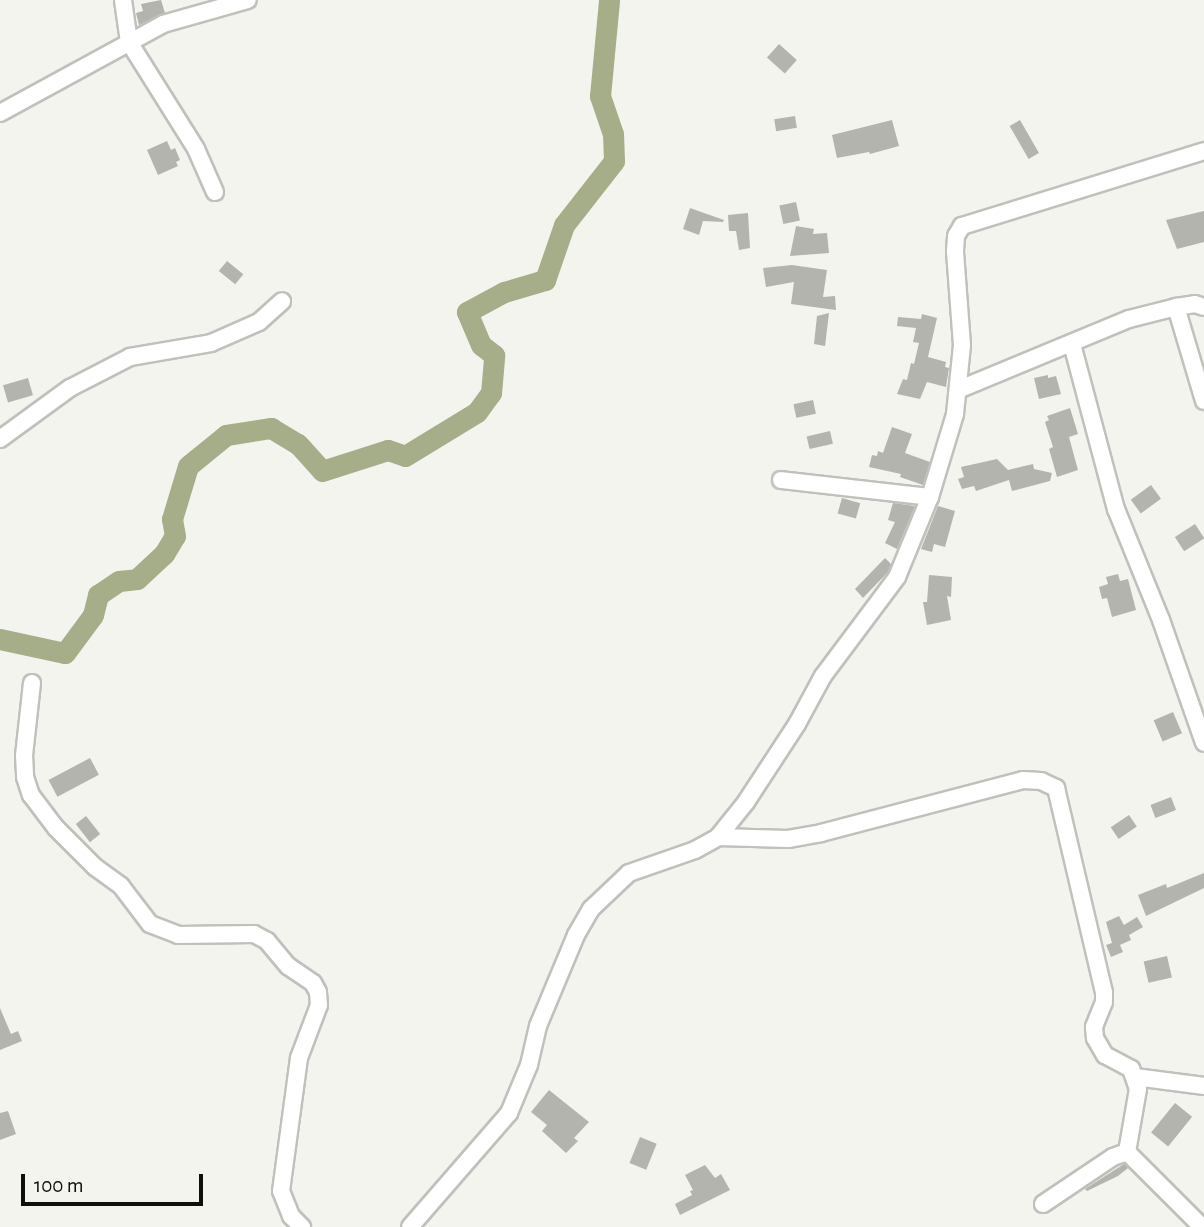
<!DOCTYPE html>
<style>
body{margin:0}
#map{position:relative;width:1204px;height:1227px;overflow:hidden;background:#f2f4ed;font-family:"Alegreya Sans",sans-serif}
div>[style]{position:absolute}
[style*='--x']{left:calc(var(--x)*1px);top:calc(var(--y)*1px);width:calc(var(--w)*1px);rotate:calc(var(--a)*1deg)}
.river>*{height:21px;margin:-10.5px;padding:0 10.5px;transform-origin:10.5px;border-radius:10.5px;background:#a6ad89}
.building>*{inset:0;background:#b3b4ae;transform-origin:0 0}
.roads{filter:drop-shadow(2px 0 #bfc1ba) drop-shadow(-2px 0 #bfc1ba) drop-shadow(0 2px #bfc1ba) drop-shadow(0 -2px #bfc1ba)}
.minor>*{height:16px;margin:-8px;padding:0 8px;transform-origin:8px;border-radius:8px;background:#fff}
span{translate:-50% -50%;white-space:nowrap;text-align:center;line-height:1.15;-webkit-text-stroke:6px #f2f4ed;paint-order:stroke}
.scale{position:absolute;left:21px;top:1174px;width:182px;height:32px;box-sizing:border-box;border:4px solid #0f0f0d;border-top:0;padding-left:9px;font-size:21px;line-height:24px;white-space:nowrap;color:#0f0f0d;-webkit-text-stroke:5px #f2f4ed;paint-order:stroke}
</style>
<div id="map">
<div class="river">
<div style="--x:0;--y:639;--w:66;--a:12.2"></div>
<div style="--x:65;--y:653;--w:47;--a:-53.6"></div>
<div style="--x:93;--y:615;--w:21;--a:-76"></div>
<div style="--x:98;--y:595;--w:25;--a:-34"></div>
<div style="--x:119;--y:581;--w:18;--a:-6"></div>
<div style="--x:137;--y:579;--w:37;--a:-43"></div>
<div style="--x:164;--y:554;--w:21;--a:-59"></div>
<div style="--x:175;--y:536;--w:17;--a:-100"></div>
<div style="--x:172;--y:519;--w:55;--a:-73.2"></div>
<div style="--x:188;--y:466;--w:49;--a:-39.2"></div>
<div style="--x:226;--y:435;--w:46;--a:-8.8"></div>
<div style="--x:271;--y:428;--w:31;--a:31"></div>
<div style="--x:298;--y:444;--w:36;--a:48"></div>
<div style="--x:322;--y:471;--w:69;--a:-17.7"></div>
<div style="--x:388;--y:450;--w:18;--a:19"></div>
<div style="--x:405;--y:456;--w:84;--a:-31.4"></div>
<div style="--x:477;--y:412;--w:24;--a:-54"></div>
<div style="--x:491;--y:393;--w:38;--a:-85"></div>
<div style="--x:494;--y:355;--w:16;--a:-142"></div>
<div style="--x:481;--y:345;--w:36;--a:-113"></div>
<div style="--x:467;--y:312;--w:42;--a:-28.4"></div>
<div style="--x:504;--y:292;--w:43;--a:-16.3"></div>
<div style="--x:545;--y:280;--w:58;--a:-70.9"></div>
<div style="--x:564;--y:225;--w:81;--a:-52"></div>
<div style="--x:614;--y:161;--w:27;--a:-92"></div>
<div style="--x:613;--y:134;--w:40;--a:-108.9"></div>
<div style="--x:600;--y:96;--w:96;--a:-84.6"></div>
</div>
<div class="building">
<div style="clip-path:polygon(161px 0,165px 13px,139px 25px,136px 13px,143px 11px,141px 4px)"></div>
<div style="left:779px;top:44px;width:24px;height:18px;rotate:42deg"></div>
<div style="left:795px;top:116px;width:12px;height:21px;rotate:81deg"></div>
<div style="clip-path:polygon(892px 120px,899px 146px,870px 154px,869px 152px,837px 158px,832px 135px)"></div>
<div style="left:1020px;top:120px;width:38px;height:12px;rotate:60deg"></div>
<div style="clip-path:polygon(167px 141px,171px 150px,175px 148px,180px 160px,176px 162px,178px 166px,158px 175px,147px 150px)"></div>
<div style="left:796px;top:202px;width:19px;height:17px;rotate:78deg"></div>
<div style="clip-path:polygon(690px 208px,724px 220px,723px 222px,703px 221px,699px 235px,683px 229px)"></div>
<div style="clip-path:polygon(1204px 211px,1204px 242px,1177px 249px,1166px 220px)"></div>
<div style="clip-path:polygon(748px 213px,750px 248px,739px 250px,736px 231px,729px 231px,728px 215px)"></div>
<div style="clip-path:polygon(796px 226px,814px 229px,813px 234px,827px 233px,829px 253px,790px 256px)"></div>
<div style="left:227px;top:261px;width:21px;height:13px;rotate:39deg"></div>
<div style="clip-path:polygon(792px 265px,827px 270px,823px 297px,835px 296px,836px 310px,791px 304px,794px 282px,766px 287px,763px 268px)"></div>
<div style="clip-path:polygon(829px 313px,825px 346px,814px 344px,817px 316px)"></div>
<div style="clip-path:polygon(922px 314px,937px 318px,928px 357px,946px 362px,945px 367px,949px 368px,946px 387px,927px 382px,920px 399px,897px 394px,903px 379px,907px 380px,911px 363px,914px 364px,919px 343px,913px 342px,916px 328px,897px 326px,898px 317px,921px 319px)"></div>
<div style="clip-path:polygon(1048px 375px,1048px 378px,1056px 376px,1061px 394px,1039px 399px,1034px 378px)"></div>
<div style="left:28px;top:378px;width:18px;height:26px;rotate:74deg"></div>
<div style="left:813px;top:400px;width:14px;height:20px;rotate:78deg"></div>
<div style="clip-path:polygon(1070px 408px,1078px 434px,1069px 437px,1078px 470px,1057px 477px,1049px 449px,1053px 447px,1045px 422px,1049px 420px,1047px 416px)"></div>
<div style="clip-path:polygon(892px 427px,912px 434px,905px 453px,930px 462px,923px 485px,900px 477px,901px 474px,869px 467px,872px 455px,877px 456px,878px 451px,883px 453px)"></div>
<div style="left:830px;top:431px;width:13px;height:24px;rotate:77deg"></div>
<div style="clip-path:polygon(997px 459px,1008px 470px,1033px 464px,1034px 469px,1052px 473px,1050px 481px,1012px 491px,1009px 480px,976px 491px,974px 486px,962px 489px,958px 479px,964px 477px,961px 467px)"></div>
<div style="left:1151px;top:485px;width:17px;height:25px;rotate:54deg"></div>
<div style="left:842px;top:498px;width:19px;height:16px;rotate:16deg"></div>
<div style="clip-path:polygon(893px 503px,915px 506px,897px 549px,885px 543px,895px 522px,888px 520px)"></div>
<div style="clip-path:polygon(938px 506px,955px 511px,945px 547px,934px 544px,932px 552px,921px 549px)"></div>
<div style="left:1195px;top:524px;width:17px;height:24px;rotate:57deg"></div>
<div style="clip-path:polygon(885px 558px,891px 564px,888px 572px,863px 598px,855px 589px)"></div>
<div style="clip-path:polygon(1118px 574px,1120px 581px,1128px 579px,1136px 610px,1112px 617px,1107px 598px,1102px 599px,1099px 587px,1108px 584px,1106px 577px)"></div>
<div style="clip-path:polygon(929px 575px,952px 577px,951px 597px,947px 596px,951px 620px,927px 625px,923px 602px,927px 602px)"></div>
<div style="left:1173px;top:712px;width:23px;height:21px;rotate:67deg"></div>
<div style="left:90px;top:758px;width:19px;height:47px;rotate:62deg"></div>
<div style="left:1171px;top:797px;width:14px;height:22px;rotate:69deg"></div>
<div style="left:1129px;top:815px;width:14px;height:22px;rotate:56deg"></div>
<div style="left:86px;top:816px;width:23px;height:13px;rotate:52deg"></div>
<div style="clip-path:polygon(1204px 873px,1204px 888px,1146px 916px,1138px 895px,1166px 884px,1167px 888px,1177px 884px)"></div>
<div style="clip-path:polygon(1119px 916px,1124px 925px,1137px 917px,1143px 927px,1129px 935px,1131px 940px,1120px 945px,1123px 952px,1111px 957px,1106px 945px,1112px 943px,1106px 922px)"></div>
<div style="left:1167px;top:956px;width:22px;height:24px;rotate:77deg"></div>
<div style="clip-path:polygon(0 1008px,11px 1034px,18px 1031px,22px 1041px,0 1050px)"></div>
<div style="clip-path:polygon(549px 1090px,589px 1122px,574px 1138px,578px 1141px,566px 1153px,542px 1131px,547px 1125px,531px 1112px)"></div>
<div style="left:1175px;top:1103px;width:22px;height:38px;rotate:39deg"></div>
<div style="clip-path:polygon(8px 1111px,16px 1134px,0 1140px,0 1113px)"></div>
<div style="left:640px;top:1137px;width:18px;height:28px;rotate:22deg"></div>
<div style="clip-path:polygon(1124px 1164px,1128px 1168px,1118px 1176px,1087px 1191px,1085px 1189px)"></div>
<div style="clip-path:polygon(705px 1165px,715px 1178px,721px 1174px,730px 1190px,680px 1215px,675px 1204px,692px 1195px,690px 1191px,693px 1190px,685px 1175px)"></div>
</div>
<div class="roads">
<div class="minor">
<div style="--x:123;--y:0;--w:42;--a:81.9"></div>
<div style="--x:129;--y:42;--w:126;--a:57.9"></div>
<div style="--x:196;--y:149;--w:47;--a:66.2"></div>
<div style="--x:0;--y:113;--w:186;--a:-28.6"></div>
<div style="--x:163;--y:24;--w:88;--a:-15.8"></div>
<div style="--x:1176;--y:307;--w:98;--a:73.4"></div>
<div style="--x:1072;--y:344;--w:171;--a:75.1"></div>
<div style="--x:1116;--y:509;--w:120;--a:67.9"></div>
<div style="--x:1161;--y:620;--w:130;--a:70.7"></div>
<div style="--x:960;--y:389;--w:183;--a:-22.5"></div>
<div style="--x:1129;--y:319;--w:49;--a:-14.3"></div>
<div style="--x:1176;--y:307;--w:19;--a:-9"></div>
<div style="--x:1195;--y:304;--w:9;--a:18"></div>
<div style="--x:0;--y:439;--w:87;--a:-36.1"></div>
<div style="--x:70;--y:388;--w:68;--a:-27.3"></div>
<div style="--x:130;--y:357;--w:82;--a:-9.8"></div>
<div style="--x:211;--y:343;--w:52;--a:-23.6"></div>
<div style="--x:259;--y:322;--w:31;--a:-42"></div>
<div style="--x:781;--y:480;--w:150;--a:6.5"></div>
<div style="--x:32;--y:683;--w:72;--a:96.3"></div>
<div style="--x:24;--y:755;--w:22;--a:87"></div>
<div style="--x:25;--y:777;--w:19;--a:72"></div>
<div style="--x:31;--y:795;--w:41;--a:52.9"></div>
<div style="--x:56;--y:828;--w:55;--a:45"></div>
<div style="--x:95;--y:867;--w:32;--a:36"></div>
<div style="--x:121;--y:886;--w:48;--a:52.7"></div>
<div style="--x:150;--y:924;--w:30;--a:21"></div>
<div style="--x:178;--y:935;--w:76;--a:-0.8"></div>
<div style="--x:254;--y:934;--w:15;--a:28"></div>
<div style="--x:267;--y:941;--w:33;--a:50"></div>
<div style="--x:288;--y:966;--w:30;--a:34"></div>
<div style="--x:313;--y:983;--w:10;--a:61"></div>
<div style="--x:318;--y:992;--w:13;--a:86"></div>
<div style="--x:319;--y:1005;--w:57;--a:110.7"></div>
<div style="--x:299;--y:1058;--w:134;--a:97.7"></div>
<div style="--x:281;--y:1191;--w:27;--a:68"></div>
<div style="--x:291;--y:1216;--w:16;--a:45"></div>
<div style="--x:718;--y:837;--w:70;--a:1.6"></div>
<div style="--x:788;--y:839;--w:34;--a:-10"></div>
<div style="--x:821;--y:833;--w:209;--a:-14.7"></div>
<div style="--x:1023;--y:780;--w:18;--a:3"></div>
<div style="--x:1041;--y:781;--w:17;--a:25"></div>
<div style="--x:1056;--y:788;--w:210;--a:76.8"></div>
<div style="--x:1104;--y:992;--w:10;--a:90"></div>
<div style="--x:1104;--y:1002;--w:27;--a:112"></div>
<div style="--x:1094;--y:1027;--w:11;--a:85"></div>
<div style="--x:1095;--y:1038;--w:20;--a:60"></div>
<div style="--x:1105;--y:1055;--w:30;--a:28"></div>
<div style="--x:1131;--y:1069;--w:21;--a:71"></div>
<div style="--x:1138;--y:1089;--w:64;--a:99.9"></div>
<div style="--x:1135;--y:1077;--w:70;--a:7.4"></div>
<div style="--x:1043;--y:1204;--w:84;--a:-33.9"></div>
<div style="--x:1113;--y:1157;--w:15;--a:-20"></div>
<div style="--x:1127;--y:1152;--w:106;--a:45"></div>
<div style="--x:410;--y:1227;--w:151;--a:-49"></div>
<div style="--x:509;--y:1113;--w:52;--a:-67.4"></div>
<div style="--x:529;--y:1065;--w:40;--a:-77"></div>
<div style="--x:538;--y:1026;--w:99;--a:-67.3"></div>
<div style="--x:576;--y:935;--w:30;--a:-60"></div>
<div style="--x:591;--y:909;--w:52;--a:-43.5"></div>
<div style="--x:629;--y:873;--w:70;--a:-19.2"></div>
<div style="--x:695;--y:850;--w:26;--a:-29"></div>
<div style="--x:718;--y:837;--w:45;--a:-51.3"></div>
<div style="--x:746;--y:802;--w:93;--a:-56.8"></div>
<div style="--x:797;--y:724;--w:55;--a:-61.6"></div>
<div style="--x:823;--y:676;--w:124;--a:-53.2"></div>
<div style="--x:897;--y:577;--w:87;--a:-67.6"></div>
<div style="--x:930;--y:497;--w:87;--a:-73.2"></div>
<div style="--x:955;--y:414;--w:69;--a:-84.2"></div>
<div style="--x:962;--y:345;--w:94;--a:-94.3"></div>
<div style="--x:955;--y:251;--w:15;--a:-86"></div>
<div style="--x:956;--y:236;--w:12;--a:-59"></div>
<div style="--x:962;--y:226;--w:253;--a:-17.2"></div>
</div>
</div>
<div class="scale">100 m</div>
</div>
